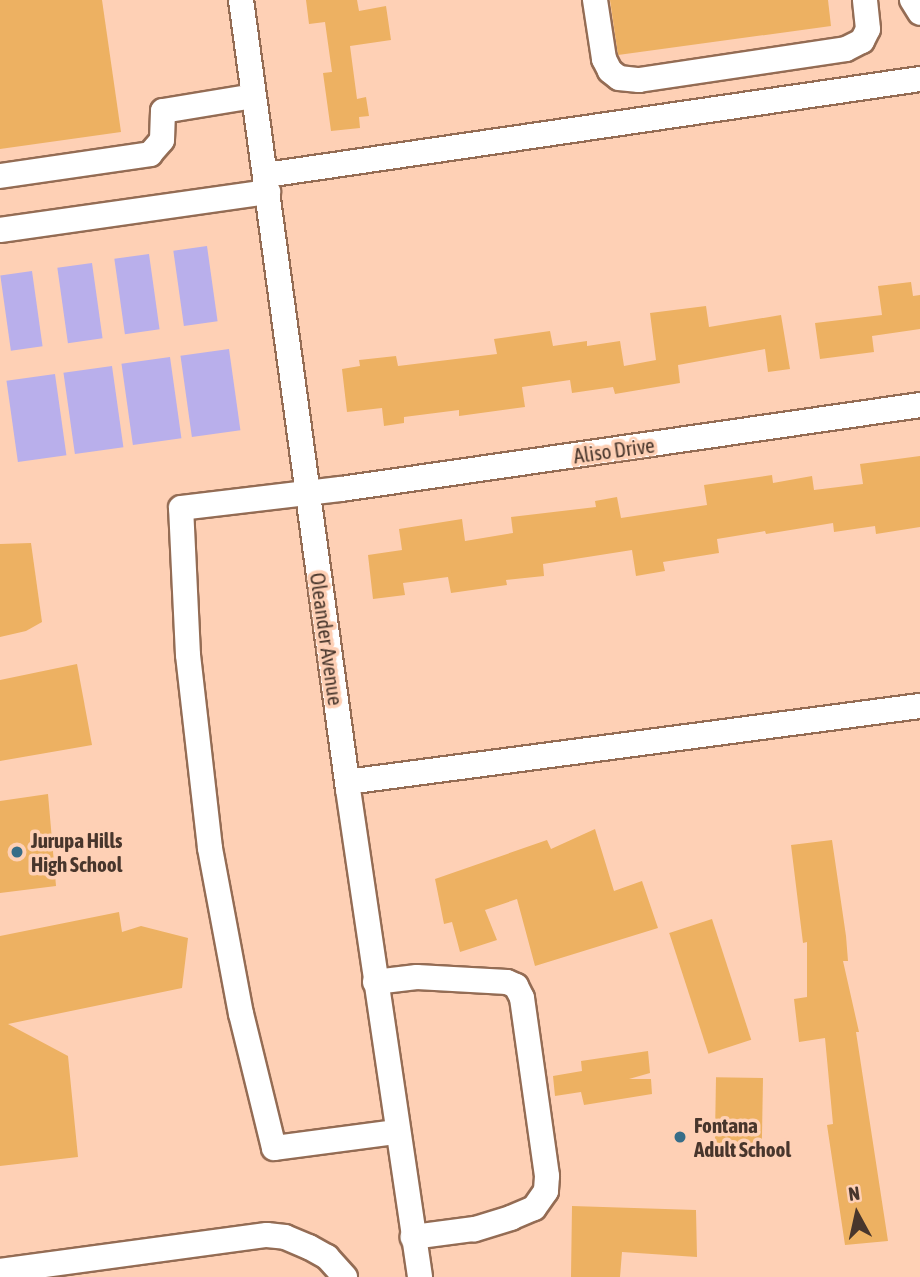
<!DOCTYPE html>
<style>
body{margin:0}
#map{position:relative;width:920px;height:1277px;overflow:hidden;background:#fed0b5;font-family:"Asap Condensed",sans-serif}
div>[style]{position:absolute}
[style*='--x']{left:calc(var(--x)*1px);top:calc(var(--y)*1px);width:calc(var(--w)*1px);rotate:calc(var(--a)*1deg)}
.green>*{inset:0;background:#b9afeb;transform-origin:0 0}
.building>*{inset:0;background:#edb162;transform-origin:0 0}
.roads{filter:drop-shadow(2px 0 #946c54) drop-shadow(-2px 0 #946c54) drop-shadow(0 2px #946c54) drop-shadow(0 -2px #946c54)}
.minor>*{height:24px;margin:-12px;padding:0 12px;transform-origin:12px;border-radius:12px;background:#fff}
.dots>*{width:19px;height:19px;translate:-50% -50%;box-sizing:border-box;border:4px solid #fed0b5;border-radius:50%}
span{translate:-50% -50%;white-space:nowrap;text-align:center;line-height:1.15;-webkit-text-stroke:7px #fed0b5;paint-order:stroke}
.street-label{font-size:21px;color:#48362c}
.poi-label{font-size:21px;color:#48362c;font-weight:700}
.left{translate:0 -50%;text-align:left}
.north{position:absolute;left:822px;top:1179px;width:70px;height:70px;-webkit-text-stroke:5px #fed0b5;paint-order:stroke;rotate:352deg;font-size:19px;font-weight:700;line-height:28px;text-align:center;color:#48362c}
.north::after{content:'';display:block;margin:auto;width:24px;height:32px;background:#48362c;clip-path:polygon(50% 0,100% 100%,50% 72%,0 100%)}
</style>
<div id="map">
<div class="green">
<div style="left:207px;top:246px;width:76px;height:34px;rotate:82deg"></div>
<div style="left:149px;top:254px;width:76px;height:35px;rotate:82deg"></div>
<div style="left:92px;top:263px;width:76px;height:35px;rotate:82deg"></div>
<div style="left:32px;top:271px;width:76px;height:32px;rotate:82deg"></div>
<div style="left:229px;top:349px;width:82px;height:49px;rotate:82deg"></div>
<div style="left:170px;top:357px;width:82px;height:49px;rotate:82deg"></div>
<div style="left:112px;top:366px;width:82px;height:49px;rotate:82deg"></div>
<div style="left:55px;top:374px;width:82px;height:49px;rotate:82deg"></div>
</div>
<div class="building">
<div style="clip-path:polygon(0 0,102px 0,121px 132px,0 149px)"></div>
<div style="clip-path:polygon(306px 0,357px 0,359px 11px,386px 6px,391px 40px,350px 46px,357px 99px,366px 97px,369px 116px,359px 117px,360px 128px,331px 131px,323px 73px,332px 72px,325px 22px,309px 24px)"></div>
<div style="clip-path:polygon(610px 0,828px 0,831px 26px,618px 55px)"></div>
<div style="clip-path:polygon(911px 282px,913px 296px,920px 295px,920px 329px,872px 336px,874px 352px,820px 359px,815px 323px,882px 315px,878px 286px)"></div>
<div style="clip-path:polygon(706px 306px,709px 327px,781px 315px,790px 369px,768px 372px,765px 349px,678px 365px,680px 383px,615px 394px,613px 387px,572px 393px,570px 380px,522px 387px,525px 407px,459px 416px,459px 410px,404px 417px,404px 423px,384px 426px,382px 408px,347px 412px,342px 369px,360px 366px,359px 360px,396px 356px,398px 366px,497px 354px,494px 339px,550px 331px,553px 346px,587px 341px,587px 346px,620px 341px,624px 366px,656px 360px,650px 313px)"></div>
<div style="clip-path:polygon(920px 456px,920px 527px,876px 534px,875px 526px,834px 532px,833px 523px,766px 534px,765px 531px,717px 539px,719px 553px,663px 562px,665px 571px,636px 576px,632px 550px,543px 564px,544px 576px,506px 580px,507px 585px,451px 593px,448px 577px,403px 583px,405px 595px,373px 599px,368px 555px,402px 550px,399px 529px,462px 519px,465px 541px,513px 533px,511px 517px,596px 507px,595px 501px,617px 497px,621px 518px,707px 505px,704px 485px,772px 475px,773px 483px,812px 476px,814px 490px,863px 484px,860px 464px)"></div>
<div style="clip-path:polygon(31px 543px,42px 622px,26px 631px,0 637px,0 544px)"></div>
<div style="clip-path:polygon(77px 664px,92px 745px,0 761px,0 680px)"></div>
<div style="clip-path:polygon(48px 794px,56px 886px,0 893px,0 801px)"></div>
<div style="clip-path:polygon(595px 829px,614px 891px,642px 881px,658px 928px,535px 966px,517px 899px,485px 910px,497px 940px,460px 952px,452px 922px,444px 924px,435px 879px,547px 840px,551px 849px)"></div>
<div style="clip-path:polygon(832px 840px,846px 936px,848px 961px,843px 961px,859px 1032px,856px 1032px,888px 1241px,845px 1245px,827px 1125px,833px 1124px,825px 1038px,799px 1042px,794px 999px,807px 997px,807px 942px,803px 943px,791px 845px)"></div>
<div style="clip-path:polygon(119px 912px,122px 932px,141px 926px,188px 938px,182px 988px,8px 1024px,68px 1056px,78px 1157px,0 1166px,0 936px)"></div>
<div style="left:712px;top:919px;width:127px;height:45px;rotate:72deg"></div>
<div style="clip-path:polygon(648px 1051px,650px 1073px,629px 1079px,651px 1079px,652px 1094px,584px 1105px,581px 1092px,555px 1096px,553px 1076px,582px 1071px,581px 1061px)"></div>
<div style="left:763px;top:1078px;width:81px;height:47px;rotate:91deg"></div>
<div style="clip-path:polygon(572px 1206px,696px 1210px,697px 1257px,622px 1252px,620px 1277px,571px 1277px)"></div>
</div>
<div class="roads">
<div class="minor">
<div style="--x:241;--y:0;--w:796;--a:82.28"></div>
<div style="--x:348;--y:789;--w:493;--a:81.6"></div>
<div style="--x:595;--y:0;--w:60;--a:81.3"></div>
<div style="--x:604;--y:59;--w:13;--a:63"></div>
<div style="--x:610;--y:71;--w:11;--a:38"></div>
<div style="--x:619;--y:78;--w:20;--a:6"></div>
<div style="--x:639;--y:80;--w:209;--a:-8.5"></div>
<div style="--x:846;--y:49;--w:18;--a:-27"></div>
<div style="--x:862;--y:41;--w:13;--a:-63"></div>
<div style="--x:868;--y:29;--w:29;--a:-96"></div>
<div style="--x:912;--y:0;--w:15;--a:58"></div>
<div style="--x:266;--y:175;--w:661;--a:-8.35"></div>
<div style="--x:0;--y:176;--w:152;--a:-8.3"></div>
<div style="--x:150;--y:154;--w:18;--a:-49"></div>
<div style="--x:162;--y:140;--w:29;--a:-88"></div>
<div style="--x:163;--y:111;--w:92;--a:-9.4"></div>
<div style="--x:0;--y:230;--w:271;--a:-8.1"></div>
<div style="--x:347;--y:782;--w:578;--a:-7.56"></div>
<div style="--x:375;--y:982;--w:42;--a:-6.8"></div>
<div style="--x:417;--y:977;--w:90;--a:3.2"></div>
<div style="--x:507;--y:982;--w:10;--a:24"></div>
<div style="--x:516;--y:986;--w:13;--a:63"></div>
<div style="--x:522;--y:998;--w:180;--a:82"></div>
<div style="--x:547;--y:1176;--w:15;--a:94"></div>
<div style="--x:546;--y:1191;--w:21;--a:125"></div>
<div style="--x:534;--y:1208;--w:25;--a:157"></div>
<div style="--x:511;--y:1218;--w:39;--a:163"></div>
<div style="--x:474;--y:1229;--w:62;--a:172.5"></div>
<div style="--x:396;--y:1132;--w:123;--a:172.5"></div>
<div style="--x:274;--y:1148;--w:138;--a:-103.8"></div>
<div style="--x:241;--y:1014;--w:169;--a:-100.6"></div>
<div style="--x:210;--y:848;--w:194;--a:-96.5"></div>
<div style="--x:188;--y:655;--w:147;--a:-92.7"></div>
<div style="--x:181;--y:508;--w:161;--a:-6.8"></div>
<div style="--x:341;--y:489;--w:585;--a:-8.25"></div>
<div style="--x:0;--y:1271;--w:269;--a:-7.7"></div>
<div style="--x:267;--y:1235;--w:18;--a:6"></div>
<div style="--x:285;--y:1237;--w:26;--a:23"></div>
<div style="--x:309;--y:1247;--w:21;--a:29"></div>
<div style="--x:327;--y:1257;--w:27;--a:48"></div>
</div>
</div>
<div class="dots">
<div style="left:17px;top:852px;background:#376d88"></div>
<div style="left:680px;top:1137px;background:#376d88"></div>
</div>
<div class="street-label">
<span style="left:614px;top:450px;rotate:-8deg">Aliso Drive</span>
<span style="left:327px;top:639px;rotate:82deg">Oleander Avenue</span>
</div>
<div class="poi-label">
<span class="left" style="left:31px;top:852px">Jurupa Hills<br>High School</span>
<span class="left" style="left:694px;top:1137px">Fontana<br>Adult School</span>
</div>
<div class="north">N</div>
</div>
